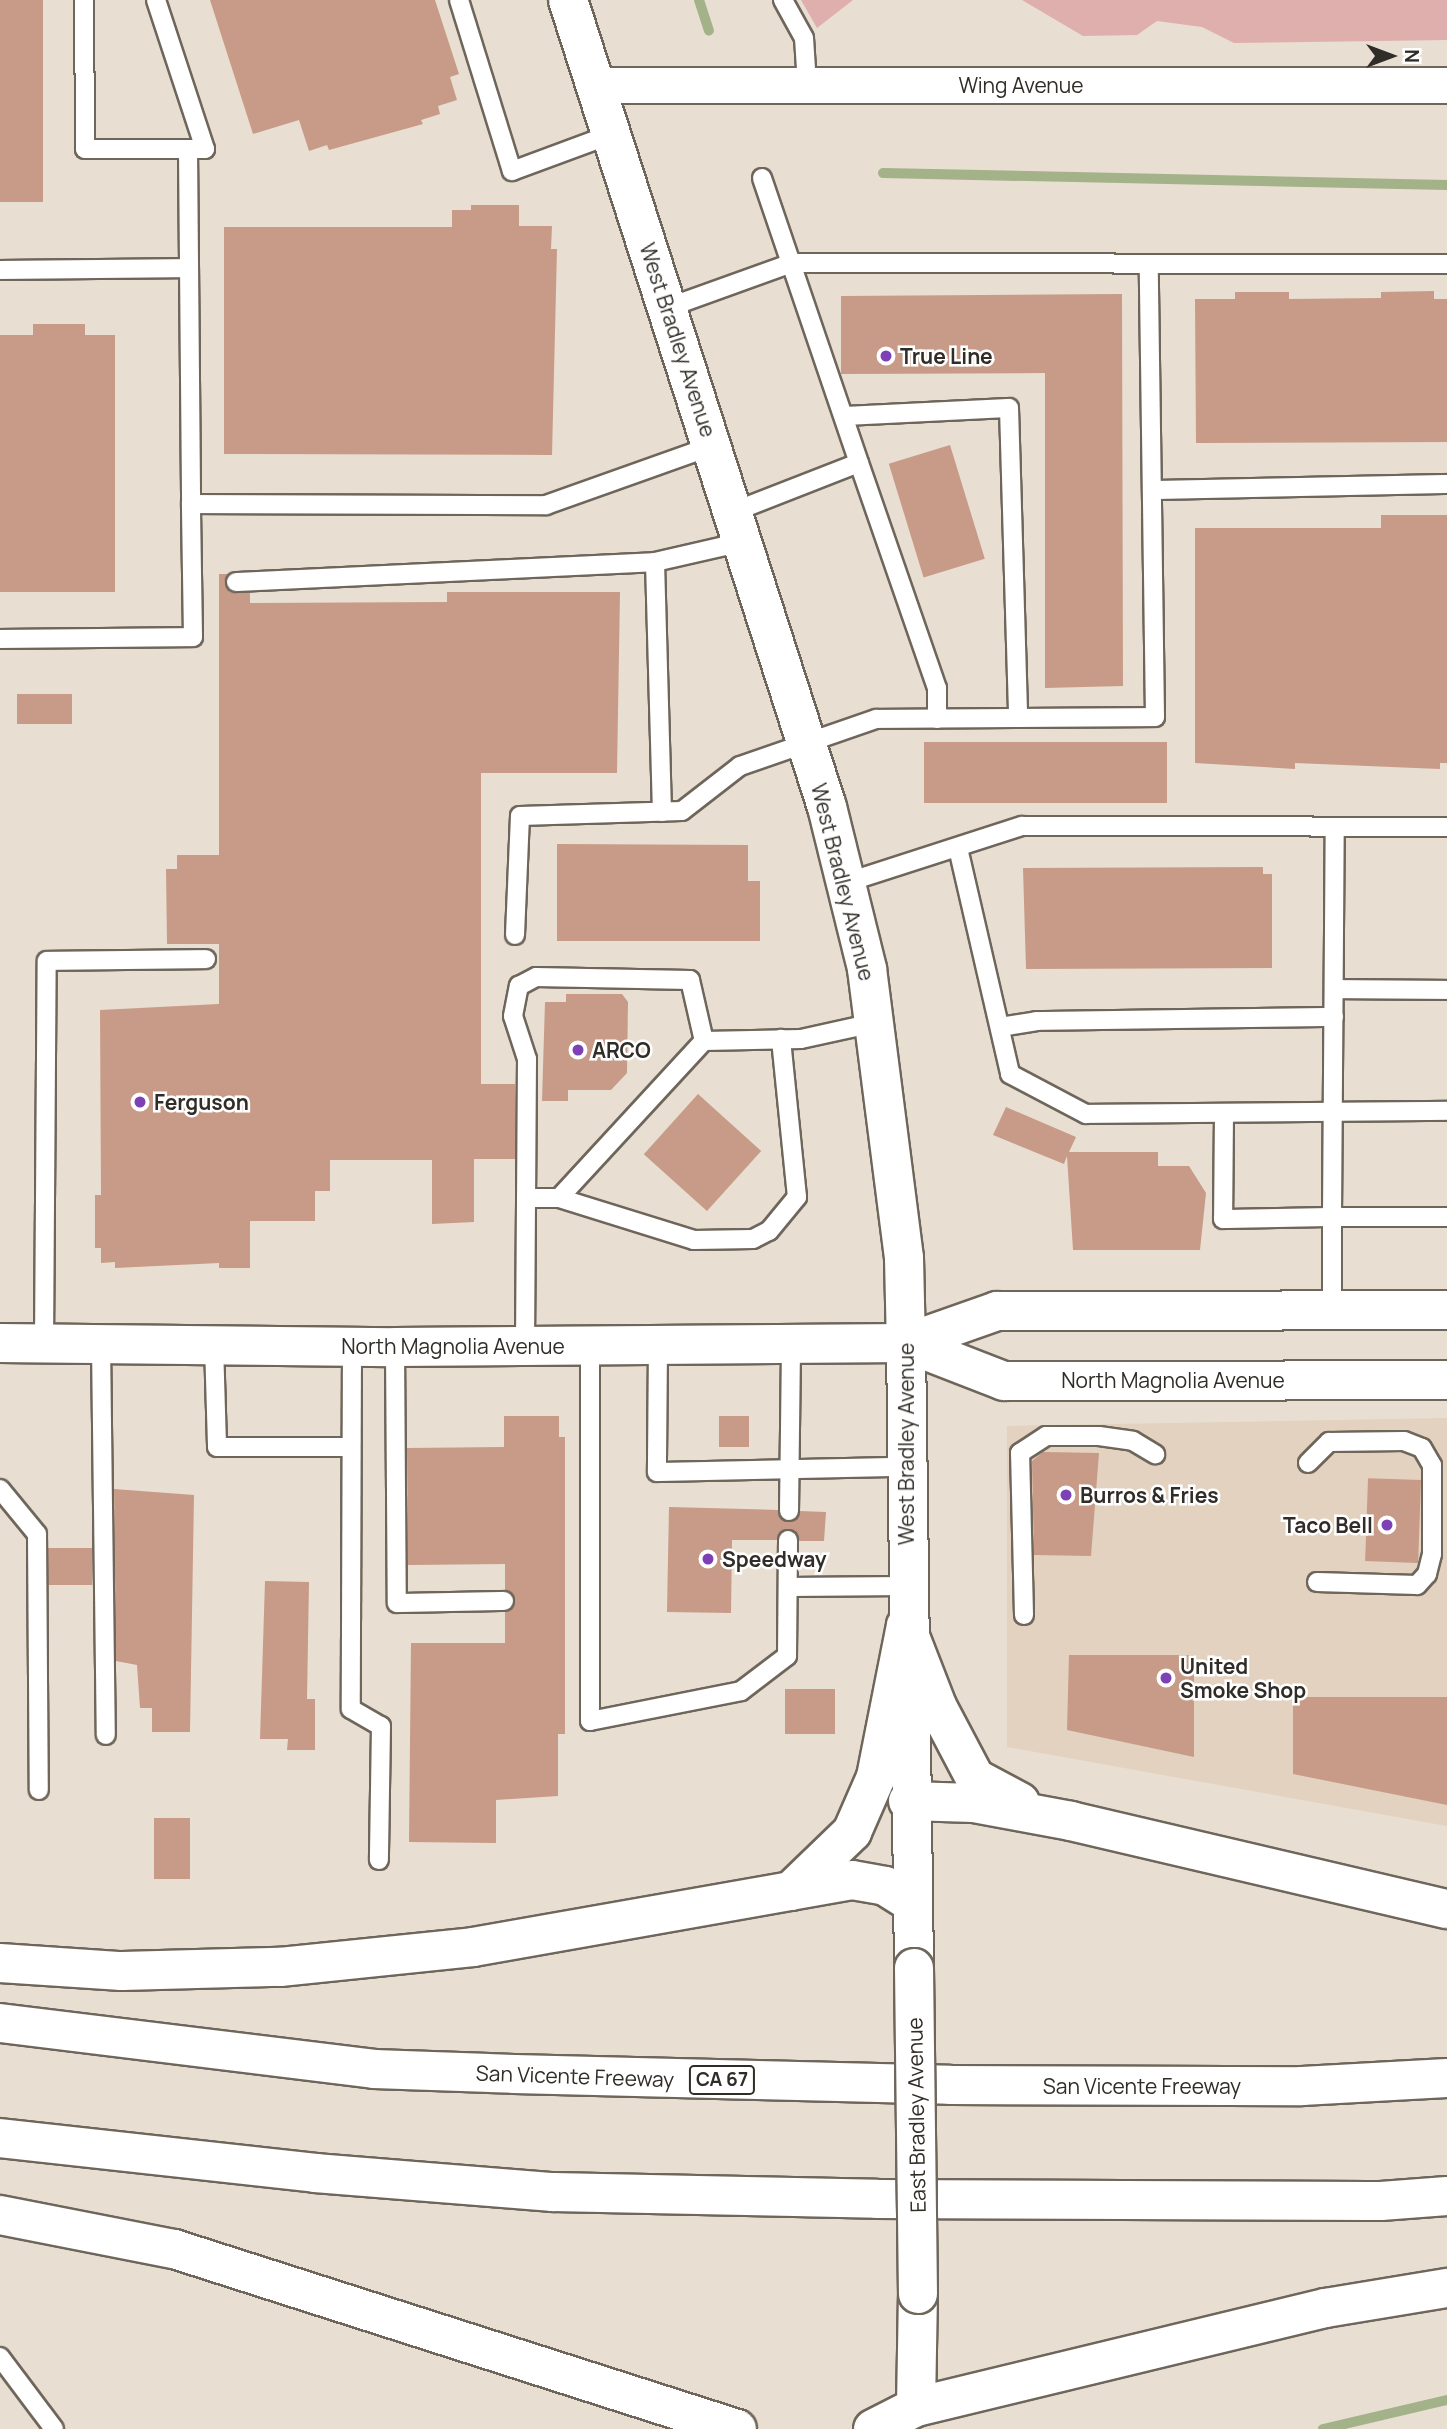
<!DOCTYPE html>
<style>
body{margin:0}
#map{position:relative;width:1447px;height:2429px;overflow:hidden;background:#e8ded1;font-family:Manrope,sans-serif}
div>[style]{position:absolute}
[style*='--x']{left:calc(var(--x)*1px);top:calc(var(--y)*1px);width:calc(var(--w)*1px);rotate:calc(var(--a)*1deg)}
.built>*{inset:0;background:#e2d2bf}
.green>*{inset:0;background:#dfafad}
.stream>*{height:10px;margin:-5px;padding:0 5px;transform-origin:5px;border-radius:5px;background:#a3b288}
.building>*{inset:0;background:#c79b87;transform-origin:0 0}
.roads{filter:drop-shadow(2px 0 #6f665b) drop-shadow(-2px 0 #6f665b) drop-shadow(0 2px #6f665b) drop-shadow(0 -2px #6f665b)}
.service>*{height:18px;margin:-9px;padding:0 9px;transform-origin:9px;border-radius:9px;background:#fff}
.minor>*{height:35px;margin:-17.5px;padding:0 17.5px;transform-origin:17.5px;border-radius:17.5px;background:#fff}
.secondary>*{height:38px;margin:-19px;padding:0 19px;transform-origin:19px;border-radius:19px;background:#fff}
.primary>*{height:38px;margin:-19px;padding:0 19px;transform-origin:19px;border-radius:19px;background:#fff}
.motorway>*{height:38px;margin:-19px;padding:0 19px;transform-origin:19px;border-radius:19px;background:#fff}
.bridges{filter:drop-shadow(2px 0 #6f665b) drop-shadow(-2px 0 #6f665b) drop-shadow(0 2px #6f665b) drop-shadow(0 -2px #6f665b)}
.primary-bridge>*{height:38px;margin:-19px;padding:0 19px;transform-origin:19px;border-radius:19px;background:#fff}
.dots>*{width:19px;height:19px;translate:-50% -50%;box-sizing:border-box;border:4px solid #fff;border-radius:50%}
span{translate:-50% -50%;white-space:nowrap;text-align:center;line-height:1.15;-webkit-text-stroke:5px #fff;paint-order:stroke}
.shield-label span{padding:2px 5px;background:#fff;border:2px solid;border-radius:5px;-webkit-text-stroke-width:0}
.shield-label{font-size:19px;color:#302c27;font-weight:700}
.street-label{font-size:21px;color:#302c27}
.poi-label{font-size:21px;color:#302c27;font-weight:700}
.left{translate:0 -50%;text-align:left}
.right{translate:-100% -50%;text-align:right}
.north{position:absolute;left:1356px;top:21px;width:70px;height:70px;-webkit-text-stroke:5px #fff;paint-order:stroke;rotate:90deg;font-size:19px;font-weight:700;line-height:28px;text-align:center;color:#302c27}
.north::after{content:'';display:block;margin:auto;width:24px;height:32px;background:#302c27;clip-path:polygon(50% 0,100% 100%,50% 72%,0 100%)}
</style>
<div id="map">
<div class="built">
<div style="clip-path:polygon(1447px 1418px,1447px 1826px,1007px 1747px,1007px 1426px)"></div>
</div>
<div class="green">
<div style="clip-path:polygon(801px 0,853px 0,817px 28px)"></div>
<div style="clip-path:polygon(1022px 0,1447px 0,1447px 40px,1234px 43px,1202px 27px,1157px 21px,1137px 35px,1083px 36px)"></div>
</div>
<div class="stream">
<div style="--x:699;--y:0;--w:32;--a:72"></div>
<div style="--x:883;--y:173;--w:564;--a:1.22"></div>
<div style="--x:1323;--y:2429;--w:127;--a:-13.2"></div>
</div>
<div class="building">
<div style="left:0;top:0;width:43px;height:202px"></div>
<div style="clip-path:polygon(210px 0,435px 0,459px 74px,450px 77px,457px 100px,438px 106px,440px 114px,421px 120px,423px 124px,329px 150px,327px 145px,309px 151px,299px 120px,253px 134px)"></div>
<div style="clip-path:polygon(471px 205px,519px 205px,519px 226px,552px 226px,551px 249px,557px 249px,552px 455px,224px 454px,224px 227px,452px 227px,452px 210px,471px 210px)"></div>
<div style="clip-path:polygon(1434px 291px,1434px 299px,1447px 299px,1447px 442px,1196px 443px,1195px 299px,1235px 299px,1235px 292px,1289px 292px,1289px 299px,1381px 298px,1381px 292px)"></div>
<div style="clip-path:polygon(1122px 294px,1123px 686px,1045px 688px,1045px 373px,841px 374px,841px 296px)"></div>
<div style="clip-path:polygon(33px 324px,85px 324px,85px 335px,115px 335px,115px 592px,0 592px,0 335px,33px 335px)"></div>
<div style="left:950px;top:445px;width:119px;height:64px;rotate:73deg"></div>
<div style="clip-path:polygon(1381px 515px,1447px 515px,1447px 763px,1440px 763px,1440px 769px,1295px 763px,1295px 769px,1195px 763px,1195px 528px,1381px 528px)"></div>
<div style="clip-path:polygon(219px 574px,229px 574px,225px 583px,230px 592px,250px 593px,250px 603px,447px 602px,447px 592px,620px 592px,617px 773px,481px 773px,481px 1084px,515px 1084px,515px 1159px,474px 1159px,474px 1222px,432px 1224px,432px 1160px,330px 1160px,330px 1191px,315px 1191px,315px 1221px,250px 1221px,250px 1268px,219px 1268px,219px 1263px,115px 1268px,115px 1262px,101px 1263px,101px 1248px,95px 1248px,95px 1195px,101px 1195px,100px 1010px,219px 1004px,219px 944px,167px 944px,166px 869px,177px 869px,177px 855px,219px 855px)"></div>
<div style="left:17px;top:694px;width:55px;height:30px"></div>
<div style="left:924px;top:742px;width:243px;height:61px"></div>
<div style="clip-path:polygon(557px 844px,748px 845px,748px 881px,760px 881px,760px 941px,557px 941px)"></div>
<div style="clip-path:polygon(1263px 867px,1263px 874px,1272px 874px,1272px 968px,1026px 969px,1023px 868px)"></div>
<div style="clip-path:polygon(566px 994px,622px 994px,628px 1002px,627px 1073px,611px 1090px,568px 1090px,568px 1101px,542px 1101px,545px 1002px,566px 1002px)"></div>
<div style="left:698px;top:1094px;width:85px;height:81px;rotate:42deg"></div>
<div style="clip-path:polygon(1006px 1107px,1076px 1137px,1069px 1152px,1158px 1152px,1158px 1166px,1189px 1166px,1206px 1193px,1200px 1250px,1073px 1250px,1067px 1156px,1064px 1164px,993px 1135px)"></div>
<div style="clip-path:polygon(504px 1416px,559px 1416px,559px 1437px,565px 1437px,565px 1734px,558px 1734px,558px 1796px,496px 1800px,496px 1843px,409px 1842px,411px 1643px,505px 1643px,505px 1612px,515px 1601px,505px 1590px,505px 1564px,408px 1565px,407px 1448px,504px 1447px)"></div>
<div style="left:749px;top:1416px;width:31px;height:30px;rotate:90deg"></div>
<div style="clip-path:polygon(1043px 1452px,1099px 1453px,1091px 1556px,1034px 1555px,1032px 1461px)"></div>
<div style="left:1421px;top:1480px;width:83px;height:53px;rotate:92deg"></div>
<div style="clip-path:polygon(114px 1489px,194px 1495px,190px 1732px,152px 1732px,152px 1708px,140px 1708px,137px 1665px,116px 1661px)"></div>
<div style="clip-path:polygon(669px 1507px,778px 1510px,788px 1522px,800px 1511px,826px 1512px,824px 1541px,799px 1541px,789px 1529px,777px 1540px,732px 1540px,731px 1613px,667px 1612px)"></div>
<div style="left:48px;top:1548px;width:44px;height:37px"></div>
<div style="clip-path:polygon(265px 1581px,309px 1582px,307px 1699px,315px 1699px,315px 1750px,287px 1750px,288px 1739px,260px 1739px)"></div>
<div style="clip-path:polygon(1069px 1655px,1194px 1655px,1194px 1757px,1067px 1730px)"></div>
<div style="left:835px;top:1689px;width:45px;height:50px;rotate:90deg"></div>
<div style="clip-path:polygon(1293px 1697px,1447px 1697px,1447px 1805px,1293px 1774px)"></div>
<div style="left:154px;top:1818px;width:36px;height:61px"></div>
</div>
<div class="roads">
<div class="service">
<div style="--x:84;--y:0;--w:149;--a:89.6"></div>
<div style="--x:85;--y:149;--w:120;--a:0"></div>
<div style="--x:205;--y:149;--w:157;--a:-108.2"></div>
<div style="--x:459;--y:0;--w:179;--a:72.8"></div>
<div style="--x:512;--y:171;--w:107;--a:-20.3"></div>
<div style="--x:783;--y:0;--w:43;--a:61.1"></div>
<div style="--x:804;--y:38;--w:47;--a:86.3"></div>
<div style="--x:188;--y:149;--w:355;--a:89.5"></div>
<div style="--x:191;--y:504;--w:355;--a:0.2"></div>
<div style="--x:546;--y:505;--w:176;--a:-19.6"></div>
<div style="--x:0;--y:270;--w:189;--a:-0.6"></div>
<div style="--x:667;--y:308;--w:133;--a:-19.8"></div>
<div style="--x:792;--y:263;--w:655;--a:0.09"></div>
<div style="--x:844;--y:416;--w:165;--a:-2.8"></div>
<div style="--x:1009;--y:408;--w:310;--a:88.3"></div>
<div style="--x:859;--y:463;--w:238;--a:70.9"></div>
<div style="--x:937;--y:688;--w:31;--a:90"></div>
<div style="--x:1153;--y:490;--w:294;--a:-1.2"></div>
<div style="--x:733;--y:512;--w:135;--a:-21.3"></div>
<div style="--x:859;--y:463;--w:301;--a:-108.8"></div>
<div style="--x:655;--y:562;--w:250;--a:88.4"></div>
<div style="--x:236;--y:582;--w:419;--a:-2.7"></div>
<div style="--x:655;--y:562;--w:89;--a:-12.9"></div>
<div style="--x:0;--y:639;--w:193;--a:-0.6"></div>
<div style="--x:193;--y:637;--w:133;--a:-90.9"></div>
<div style="--x:958;--y:848;--w:232;--a:77"></div>
<div style="--x:1010;--y:1074;--w:86;--a:27.8"></div>
<div style="--x:1086;--y:1114;--w:361;--a:-0.5"></div>
<div style="--x:845;--y:883;--w:186;--a:-17.9"></div>
<div style="--x:1022;--y:826;--w:425;--a:0.1"></div>
<div style="--x:515;--y:935;--w:119;--a:-87.6"></div>
<div style="--x:520;--y:816;--w:162;--a:-1.8"></div>
<div style="--x:682;--y:811;--w:73;--a:-37.8"></div>
<div style="--x:740;--y:766;--w:144;--a:-19.1"></div>
<div style="--x:876;--y:719;--w:279;--a:-0.4"></div>
<div style="--x:1155;--y:717;--w:453;--a:-90.8"></div>
<div style="--x:1334;--y:989;--w:113;--a:0.5"></div>
<div style="--x:1000;--y:1027;--w:36;--a:-9"></div>
<div style="--x:1036;--y:1021;--w:298;--a:-0.8"></div>
<div style="--x:1224;--y:1113;--w:106;--a:90.5"></div>
<div style="--x:1223;--y:1219;--w:109;--a:-1.1"></div>
<div style="--x:1332;--y:1217;--w:390;--a:-89.6"></div>
<div style="--x:526;--y:1198;--w:33;--a:0"></div>
<div style="--x:559;--y:1198;--w:214;--a:-47.3"></div>
<div style="--x:559;--y:1198;--w:141;--a:17.3"></div>
<div style="--x:694;--y:1240;--w:59;--a:-1"></div>
<div style="--x:753;--y:1239;--w:18;--a:-27"></div>
<div style="--x:769;--y:1231;--w:44;--a:-50.5"></div>
<div style="--x:797;--y:1197;--w:159;--a:-95.8"></div>
<div style="--x:1332;--y:1310;--w:93;--a:-90"></div>
<div style="--x:1332;--y:1217;--w:115;--a:0"></div>
<div style="--x:101;--y:1343;--w:392;--a:89.3"></div>
<div style="--x:44;--y:1344;--w:383;--a:-89.6"></div>
<div style="--x:47;--y:961;--w:159;--a:-0.7"></div>
<div style="--x:214;--y:1344;--w:103;--a:88.3"></div>
<div style="--x:217;--y:1447;--w:134;--a:0"></div>
<div style="--x:590;--y:1345;--w:376;--a:90"></div>
<div style="--x:590;--y:1721;--w:154;--a:-11.2"></div>
<div style="--x:741;--y:1691;--w:58;--a:-37.3"></div>
<div style="--x:787;--y:1656;--w:116;--a:-89.5"></div>
<div style="--x:658;--y:1345;--w:127;--a:90.5"></div>
<div style="--x:657;--y:1472;--w:249;--a:-1.2"></div>
<div style="--x:352;--y:1346;--w:363;--a:90.2"></div>
<div style="--x:351;--y:1709;--w:34;--a:30"></div>
<div style="--x:381;--y:1726;--w:134;--a:90.9"></div>
<div style="--x:525;--y:1346;--w:287;--a:-89.6"></div>
<div style="--x:527;--y:1059;--w:45;--a:-108"></div>
<div style="--x:513;--y:1016;--w:31;--a:-79"></div>
<div style="--x:519;--y:986;--w:19;--a:-28"></div>
<div style="--x:536;--y:977;--w:154;--a:1.1"></div>
<div style="--x:690;--y:980;--w:63;--a:77.1"></div>
<div style="--x:704;--y:1041;--w:97;--a:-1.2"></div>
<div style="--x:801;--y:1039;--w:75;--a:-12.4"></div>
<div style="--x:395;--y:1347;--w:256;--a:89.6"></div>
<div style="--x:397;--y:1603;--w:107;--a:-1.1"></div>
<div style="--x:1308;--y:1463;--w:30;--a:-45"></div>
<div style="--x:1329;--y:1442;--w:75;--a:-0.8"></div>
<div style="--x:1404;--y:1441;--w:19;--a:21"></div>
<div style="--x:1422;--y:1448;--w:20;--a:60"></div>
<div style="--x:1432;--y:1465;--w:89;--a:90"></div>
<div style="--x:1432;--y:1554;--w:21;--a:104"></div>
<div style="--x:1427;--y:1574;--w:15;--a:132"></div>
<div style="--x:1417;--y:1585;--w:100;--a:-178.3"></div>
<div style="--x:0;--y:1489;--w:58;--a:50.6"></div>
<div style="--x:37;--y:1534;--w:256;--a:89.6"></div>
<div style="--x:789;--y:1511;--w:167;--a:-89.3"></div>
<div style="--x:788;--y:1587;--w:118;--a:-0.5"></div>
<div style="--x:1024;--y:1615;--w:162;--a:-91.4"></div>
<div style="--x:1020;--y:1453;--w:31;--a:-33"></div>
<div style="--x:1046;--y:1436;--w:53;--a:0"></div>
<div style="--x:1099;--y:1436;--w:34;--a:8"></div>
<div style="--x:1133;--y:1441;--w:26;--a:31"></div>
<div style="--x:0;--y:2357;--w:90;--a:53.1"></div>
</div>
<div class="minor">
<div style="--x:596;--y:85;--w:851;--a:0"></div>
</div>
<div class="secondary">
<div style="--x:568;--y:0;--w:848;--a:72.21"></div>
<div style="--x:827;--y:807;--w:167;--a:76.1"></div>
<div style="--x:867;--y:969;--w:291;--a:82.7"></div>
<div style="--x:904;--y:1258;--w:85;--a:88.7"></div>
</div>
<div class="primary">
<div style="--x:0;--y:1343;--w:395;--a:0.6"></div>
<div style="--x:395;--y:1347;--w:511;--a:-0.45"></div>
<div style="--x:906;--y:1343;--w:96;--a:-19.4"></div>
<div style="--x:997;--y:1311;--w:450;--a:-0.1"></div>
<div style="--x:906;--y:1343;--w:625;--a:89.27"></div>
<div style="--x:906;--y:1343;--w:105;--a:21.2"></div>
<div style="--x:1004;--y:1381;--w:443;--a:-0.1"></div>
<div style="--x:916;--y:2407;--w:113;--a:-89"></div>
</div>
<div class="motorway">
<div style="--x:906;--y:1626;--w:86;--a:68.8"></div>
<div style="--x:937;--y:1706;--w:81;--a:62.2"></div>
<div style="--x:975;--y:1778;--w:51;--a:28.1"></div>
<div style="--x:908;--y:1801;--w:66;--a:1.7"></div>
<div style="--x:974;--y:1803;--w:99;--a:10.5"></div>
<div style="--x:1071;--y:1821;--w:386;--a:13.2"></div>
<div style="--x:791;--y:1891;--w:85;--a:-44"></div>
<div style="--x:852;--y:1832;--w:60;--a:-66.4"></div>
<div style="--x:876;--y:1777;--w:154;--a:-78.8"></div>
<div style="--x:0;--y:1963;--w:122;--a:3.8"></div>
<div style="--x:122;--y:1971;--w:158;--a:-1.5"></div>
<div style="--x:280;--y:1967;--w:194;--a:-5.9"></div>
<div style="--x:473;--y:1947;--w:385;--a:-10"></div>
<div style="--x:852;--y:1880;--w:34;--a:10"></div>
<div style="--x:885;--y:1886;--w:31;--a:32"></div>
<div style="--x:0;--y:2023;--w:377;--a:7"></div>
<div style="--x:374;--y:2069;--w:140;--a:2"></div>
<div style="--x:514;--y:2074;--w:436;--a:1.4"></div>
<div style="--x:950;--y:2085;--w:352;--a:0.2"></div>
<div style="--x:1302;--y:2086;--w:145;--a:-3.2"></div>
<div style="--x:0;--y:2138;--w:317;--a:6.3"></div>
<div style="--x:315;--y:2173;--w:239;--a:4.6"></div>
<div style="--x:553;--y:2192;--w:324;--a:1.2"></div>
<div style="--x:877;--y:2199;--w:504;--a:0.23"></div>
<div style="--x:1381;--y:2201;--w:66;--a:-4.3"></div>
<div style="--x:0;--y:2215;--w:177;--a:11.1"></div>
<div style="--x:174;--y:2249;--w:591;--a:17.73"></div>
<div style="--x:873;--y:2429;--w:48;--a:-27.1"></div>
<div style="--x:916;--y:2407;--w:422;--a:-13.6"></div>
<div style="--x:1326;--y:2308;--w:123;--a:-9.4"></div>
</div>
</div>
<div class="bridges">
<div class="primary-bridge">
<div style="--x:914;--y:1968;--w:326;--a:89.3"></div>
</div>
</div>
<div class="dots">
<div style="left:886px;top:356px;background:#7d40b5"></div>
<div style="left:578px;top:1050px;background:#7d40b5"></div>
<div style="left:140px;top:1102px;background:#7d40b5"></div>
<div style="left:1066px;top:1495px;background:#7d40b5"></div>
<div style="left:1387px;top:1525px;background:#7d40b5"></div>
<div style="left:708px;top:1559px;background:#7d40b5"></div>
<div style="left:1166px;top:1678px;background:#7d40b5"></div>
</div>
<div class="shield-label">
<span style="left:722px;top:2080px">CA 67</span>
</div>
<div class="street-label">
<span style="left:1021px;top:85px">Wing Avenue</span>
<span style="left:678px;top:340px;rotate:72deg">West Bradley Avenue</span>
<span style="left:843px;top:882px;rotate:76deg">West Bradley Avenue</span>
<span style="left:453px;top:1346px">North Magnolia Avenue</span>
<span style="left:1173px;top:1380px">North Magnolia Avenue</span>
<span style="left:906px;top:1444px;rotate:-90deg">West Bradley Avenue</span>
<span style="left:575px;top:2076px;rotate:2deg">San Vicente Freeway</span>
<span style="left:1142px;top:2086px">San Vicente Freeway</span>
<span style="left:916px;top:2115px;rotate:-91deg">East Bradley Avenue</span>
</div>
<div class="poi-label">
<span class="left" style="left:900px;top:356px">True Line</span>
<span class="left" style="left:592px;top:1050px">ARCO</span>
<span class="left" style="left:154px;top:1102px">Ferguson</span>
<span class="left" style="left:1080px;top:1495px">Burros &amp; Fries</span>
<span class="right" style="left:1373px;top:1525px">Taco Bell</span>
<span class="left" style="left:722px;top:1559px">Speedway</span>
<span class="left" style="left:1180px;top:1678px">United<br>Smoke Shop</span>
</div>
<div class="north">N</div>
</div>
